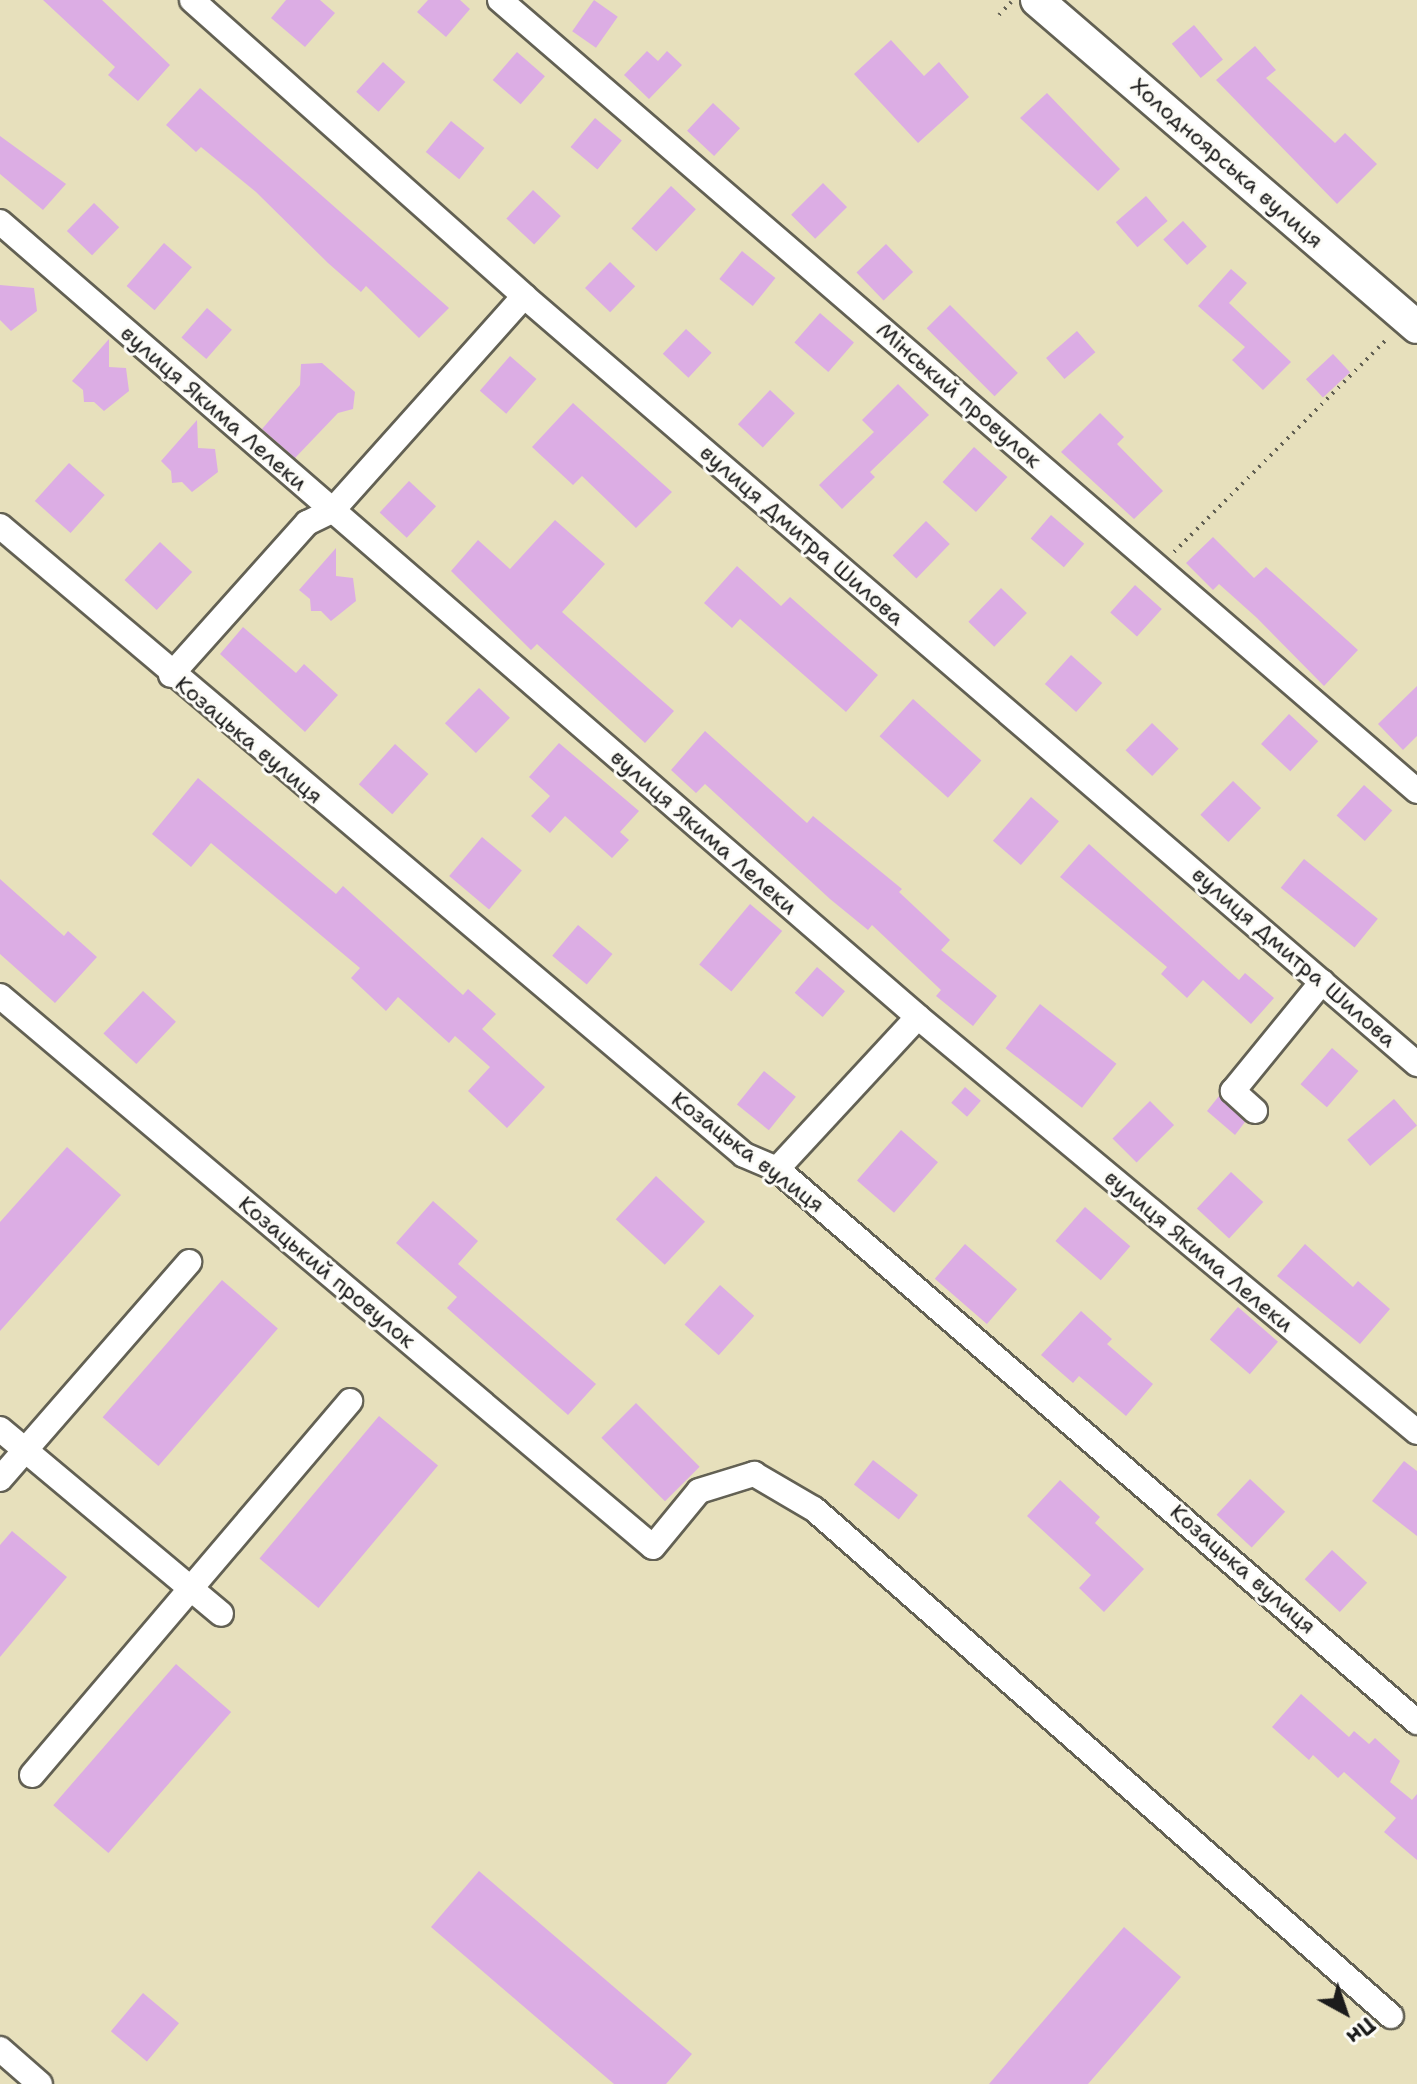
<!DOCTYPE html>
<meta charset="utf-8">
<style>
body{margin:0}
#map{position:relative;width:1417px;height:2084px;overflow:hidden;background:#e7e0bc;font-family:"Shantell Sans",sans-serif}
div>[style]{position:absolute}
[style*='--x']{left:calc(var(--x)*1px);top:calc(var(--y)*1px);width:calc(var(--w)*1px);rotate:calc(var(--a)*1deg)}
.building>*{inset:0;background:#dcade4;transform-origin:0 0}
.path>*{height:4px;margin-top:-2px;transform-origin:0;background:repeating-linear-gradient(90deg,#636154 0 2px,transparent 0 8px)}
.roads{filter:drop-shadow(2px 0 #636154) drop-shadow(-2px 0 #636154) drop-shadow(0 2px #636154) drop-shadow(0 -2px #636154)}
.minor>*{height:24px;margin:-12px;padding:0 12px;transform-origin:12px;border-radius:12px;background:#fff}
.major>*{height:32px;margin:-16px;padding:0 16px;transform-origin:16px;border-radius:16px;background:#fff}
span{translate:-50% -50%;white-space:nowrap;text-align:center;line-height:1.15;-webkit-text-stroke:6px #fdfcf7;paint-order:stroke}
.street-label{font-size:22px;color:#1c1c1c}
.north{position:absolute;left:1305px;top:1972px;width:80px;height:80px;-webkit-text-stroke:6px #fdfcf7;paint-order:stroke;rotate:140deg;font-size:22px;font-weight:700;line-height:32px;text-align:center;color:#1c1c1c}
.north::after{content:'';display:block;margin:auto;width:28px;height:36px;background:#1c1c1c;clip-path:polygon(50% 0,100% 100%,50% 72%,0 100%)}
</style>
<div id="map">
<div class="building">
<div style="clip-path:polygon(43px 0,102px 0,170px 65px,138px 101px,108px 75px,115px 67px)"></div>
<div style="clip-path:polygon(286px 0,320px 0,335px 13px,305px 47px,271px 18px)"></div>
<div style="clip-path:polygon(428px 0,460px 0,470px 9px,446px 37px,417px 12px)"></div>
<div style="left:594px;top:0;width:29px;height:38px;rotate:35deg"></div>
<div style="left:1194px;top:25px;width:45px;height:29px;rotate:50deg"></div>
<div style="clip-path:polygon(891px 40px,924px 76px,939px 62px,969px 97px,918px 143px,854px 74px)"></div>
<div style="clip-path:polygon(1255px 46px,1276px 70px,1266px 78px,1335px 143px,1345px 133px,1377px 164px,1337px 204px,1216px 80px)"></div>
<div style="clip-path:polygon(647px 51px,658px 61px,667px 51px,682px 65px,649px 99px,624px 75px)"></div>
<div style="left:517px;top:52px;width:37px;height:37px;rotate:41deg"></div>
<div style="left:383px;top:62px;width:30px;height:40px;rotate:42deg"></div>
<div style="clip-path:polygon(200px 88px,449px 308px,419px 338px,366px 286px,361px 292px,328px 263px,256px 192px,201px 147px,196px 152px,166px 125px)"></div>
<div style="clip-path:polygon(1047px 93px,1120px 169px,1098px 191px,1020px 118px)"></div>
<div style="left:713px;top:103px;width:37px;height:38px;rotate:43deg"></div>
<div style="left:595px;top:118px;width:35px;height:38px;rotate:40deg"></div>
<div style="left:451px;top:121px;width:43px;height:40px;rotate:39deg"></div>
<div style="clip-path:polygon(0 136px,66px 184px,43px 210px,0 174px)"></div>
<div style="left:823px;top:183px;width:34px;height:45px;rotate:45deg"></div>
<div style="left:671px;top:186px;width:34px;height:58px;rotate:43deg"></div>
<div style="left:533px;top:190px;width:38px;height:39px;rotate:43deg"></div>
<div style="left:1146px;top:196px;width:33px;height:40px;rotate:49deg"></div>
<div style="left:94px;top:203px;width:35px;height:39px;rotate:44deg"></div>
<div style="left:1183px;top:221px;width:35px;height:27px;rotate:47deg"></div>
<div style="left:164px;top:243px;width:37px;height:57px;rotate:41deg"></div>
<div style="left:886px;top:244px;width:39px;height:41px;rotate:46deg"></div>
<div style="left:742px;top:251px;width:43px;height:36px;rotate:39deg"></div>
<div style="left:610px;top:262px;width:35px;height:36px;rotate:44deg"></div>
<div style="clip-path:polygon(1231px 269px,1247px 283px,1229px 303px,1291px 362px,1263px 390px,1232px 360px,1245px 347px,1198px 306px)"></div>
<div style="clip-path:polygon(0 285px,34px 288px,37px 311px,11px 331px,0 320px)"></div>
<div style="left:950px;top:305px;width:96px;height:33px;rotate:45deg"></div>
<div style="left:207px;top:308px;width:33px;height:39px;rotate:41deg"></div>
<div style="left:820px;top:313px;width:45px;height:39px;rotate:41deg"></div>
<div style="left:686px;top:329px;width:35px;height:34px;rotate:43deg"></div>
<div style="left:1077px;top:331px;width:28px;height:41px;rotate:49deg"></div>
<div style="clip-path:polygon(109px 339px,109px 367px,126px 368px,129px 391px,104px 411px,94px 402px,84px 402px,83px 390px,72px 381px)"></div>
<div style="left:1333px;top:354px;width:25px;height:37px;rotate:47deg"></div>
<div style="left:510px;top:356px;width:35px;height:46px;rotate:41deg"></div>
<div style="clip-path:polygon(322px 363px,355px 392px,353px 409px,338px 413px,295px 458px,262px 429px,300px 385px,301px 364px)"></div>
<div style="clip-path:polygon(898px 384px,929px 415px,870px 472px,875px 477px,842px 509px,819px 485px,874px 432px,862px 420px)"></div>
<div style="left:770px;top:390px;width:34px;height:47px;rotate:43deg"></div>
<div style="clip-path:polygon(573px 403px,672px 492px,636px 528px,582px 476px,573px 485px,532px 447px)"></div>
<div style="clip-path:polygon(1100px 413px,1124px 437px,1117px 444px,1163px 491px,1134px 519px,1061px 452px)"></div>
<div style="clip-path:polygon(197px 420px,198px 448px,215px 449px,218px 472px,192px 492px,182px 482px,172px 483px,171px 471px,161px 461px)"></div>
<div style="left:974px;top:447px;width:45px;height:47px;rotate:42deg"></div>
<div style="left:69px;top:463px;width:48px;height:51px;rotate:42deg"></div>
<div style="left:409px;top:481px;width:37px;height:43px;rotate:43deg"></div>
<div style="left:1051px;top:515px;width:44px;height:31px;rotate:41deg"></div>
<div style="clip-path:polygon(555px 520px,605px 564px,562px 612px,674px 711px,645px 743px,537px 644px,531px 650px,451px 571px,478px 540px,510px 569px)"></div>
<div style="left:926px;top:521px;width:33px;height:48px;rotate:44deg"></div>
<div style="clip-path:polygon(1213px 537px,1254px 578px,1266px 567px,1358px 650px,1324px 686px,1257px 618px,1219px 584px,1213px 590px,1186px 563px)"></div>
<div style="left:160px;top:542px;width:44px;height:52px;rotate:43deg"></div>
<div style="clip-path:polygon(336px 548px,336px 576px,353px 578px,356px 601px,331px 621px,321px 611px,311px 611px,310px 599px,299px 590px)"></div>
<div style="clip-path:polygon(737px 566px,781px 606px,790px 597px,878px 675px,846px 712px,740px 619px,732px 628px,704px 603px)"></div>
<div style="left:1135px;top:585px;width:36px;height:37px;rotate:42deg"></div>
<div style="left:1001px;top:588px;width:36px;height:47px;rotate:44deg"></div>
<div style="clip-path:polygon(243px 627px,296px 673px,304px 664px,338px 695px,305px 732px,220px 654px)"></div>
<div style="left:1071px;top:655px;width:42px;height:39px;rotate:42deg"></div>
<div style="clip-path:polygon(1417px 686px,1417px 736px,1403px 750px,1378px 724px)"></div>
<div style="left:479px;top:688px;width:43px;height:49px;rotate:44deg"></div>
<div style="left:913px;top:699px;width:92px;height:50px;rotate:42deg"></div>
<div style="left:1289px;top:714px;width:40px;height:41px;rotate:43deg"></div>
<div style="left:1152px;top:723px;width:37px;height:38px;rotate:44deg"></div>
<div style="clip-path:polygon(705px 731px,807px 823px,813px 816px,902px 889px,899px 892px,950px 940px,941px 950px,997px 996px,973px 1026px,936px 996px,941px 990px,872px 925px,868px 930px,830px 899px,705px 784px,696px 793px,671px 770px)"></div>
<div style="clip-path:polygon(559px 743px,639px 811px,620px 832px,629px 840px,612px 858px,565px 816px,550px 833px,531px 816px,550px 796px,529px 777px)"></div>
<div style="left:395px;top:744px;width:45px;height:54px;rotate:42deg"></div>
<div style="clip-path:polygon(198px 778px,336px 894px,343px 886px,463px 995px,468px 989px,496px 1014px,482px 1029px,545px 1087px,507px 1128px,468px 1091px,490px 1067px,455px 1036px,449px 1043px,398px 997px,386px 1011px,351px 978px,360px 968px,211px 843px,191px 867px,152px 834px)"></div>
<div style="left:1233px;top:781px;width:39px;height:47px;rotate:44deg"></div>
<div style="left:1364px;top:785px;width:38px;height:41px;rotate:42deg"></div>
<div style="left:1031px;top:797px;width:37px;height:58px;rotate:41deg"></div>
<div style="left:482px;top:837px;width:52px;height:51px;rotate:40deg"></div>
<div style="clip-path:polygon(1089px 844px,1239px 980px,1245px 973px,1274px 998px,1251px 1024px,1203px 980px,1187px 998px,1161px 974px,1167px 967px,1060px 877px)"></div>
<div style="left:1304px;top:859px;width:95px;height:37px;rotate:39deg"></div>
<div style="clip-path:polygon(0 879px,64px 936px,68px 931px,97px 957px,55px 1003px,0 954px)"></div>
<div style="left:750px;top:904px;width:42px;height:79px;rotate:40deg"></div>
<div style="left:578px;top:925px;width:45px;height:40px;rotate:40deg"></div>
<div style="left:817px;top:967px;width:37px;height:34px;rotate:41deg"></div>
<div style="left:143px;top:991px;width:45px;height:58px;rotate:43deg"></div>
<div style="left:1040px;top:1004px;width:97px;height:56px;rotate:38deg"></div>
<div style="left:1332px;top:1048px;width:35px;height:48px;rotate:41deg"></div>
<div style="left:764px;top:1071px;width:41px;height:43px;rotate:39deg"></div>
<div style="left:965px;top:1087px;width:21px;height:21px;rotate:41deg"></div>
<div style="clip-path:polygon(1219px 1096px,1245px 1122px,1235px 1135px,1207px 1111px)"></div>
<div style="left:1394px;top:1099px;width:35px;height:62px;rotate:49deg"></div>
<div style="left:1150px;top:1101px;width:34px;height:53px;rotate:45deg"></div>
<div style="left:901px;top:1130px;width:49px;height:67px;rotate:41deg"></div>
<div style="clip-path:polygon(67px 1147px,121px 1195px,0 1331px,0 1222px)"></div>
<div style="left:1231px;top:1172px;width:44px;height:50px;rotate:43deg"></div>
<div style="left:656px;top:1176px;width:67px;height:59px;rotate:43deg"></div>
<div style="clip-path:polygon(433px 1201px,478px 1241px,458px 1264px,596px 1384px,568px 1415px,447px 1308px,457px 1297px,396px 1243px)"></div>
<div style="left:1085px;top:1207px;width:60px;height:45px;rotate:41deg"></div>
<div style="left:965px;top:1244px;width:69px;height:46px;rotate:41deg"></div>
<div style="clip-path:polygon(1305px 1244px,1353px 1287px,1358px 1281px,1390px 1309px,1360px 1344px,1277px 1276px)"></div>
<div style="left:222px;top:1280px;width:74px;height:182px;rotate:41deg"></div>
<div style="left:720px;top:1285px;width:46px;height:53px;rotate:42deg"></div>
<div style="left:1238px;top:1307px;width:53px;height:43px;rotate:41deg"></div>
<div style="clip-path:polygon(1081px 1311px,1112px 1339px,1107px 1344px,1153px 1384px,1126px 1416px,1079px 1376px,1073px 1383px,1041px 1355px)"></div>
<div style="left:636px;top:1403px;width:90px;height:49px;rotate:45deg"></div>
<div style="left:379px;top:1416px;width:77px;height:186px;rotate:40deg"></div>
<div style="left:873px;top:1460px;width:57px;height:31px;rotate:38deg"></div>
<div style="clip-path:polygon(1404px 1461px,1417px 1471px,1417px 1536px,1372px 1501px)"></div>
<div style="left:1250px;top:1479px;width:48px;height:49px;rotate:43deg"></div>
<div style="clip-path:polygon(1060px 1480px,1100px 1517px,1095px 1523px,1144px 1569px,1104px 1612px,1079px 1588px,1091px 1575px,1027px 1516px)"></div>
<div style="clip-path:polygon(12px 1531px,67px 1577px,0 1657px,0 1545px)"></div>
<div style="left:1332px;top:1550px;width:48px;height:40px;rotate:43deg"></div>
<div style="left:176px;top:1664px;width:73px;height:187px;rotate:41deg"></div>
<div style="clip-path:polygon(1301px 1694px,1349px 1737px,1354px 1731px,1369px 1744px,1375px 1738px,1400px 1761px,1390px 1782px,1412px 1800px,1417px 1794px,1417px 1860px,1384px 1832px,1396px 1818px,1344px 1772px,1338px 1778px,1313px 1755px,1309px 1760px,1272px 1727px)"></div>
<div style="clip-path:polygon(479px 1871px,692px 2054px,666px 2084px,614px 2084px,431px 1927px)"></div>
<div style="clip-path:polygon(1124px 1927px,1181px 1977px,1088px 2084px,989px 2084px)"></div>
<div style="left:143px;top:1993px;width:47px;height:50px;rotate:40deg"></div>
</div>
<div class="path">
<div style="--x:999;--y:15;--w:18;--a:-47"></div>
<div style="--x:1174;--y:552;--w:301;--a:-45"></div>
</div>
<div class="roads">
<div class="minor">
<div style="--x:192;--y:0;--w:445;--a:41.7"></div>
<div style="--x:524;--y:296;--w:1178;--a:40.7"></div>
<div style="--x:500;--y:0;--w:1211;--a:40.78"></div>
<div style="--x:0;--y:222;--w:1214;--a:40.89"></div>
<div style="--x:918;--y:1017;--w:649;--a:39.75"></div>
<div style="--x:0;--y:526;--w:974;--a:40.21"></div>
<div style="--x:744;--y:1155;--w:36;--a:23"></div>
<div style="--x:777;--y:1169;--w:846;--a:40.83"></div>
<div style="--x:171;--y:675;--w:204;--a:-48.2"></div>
<div style="--x:307;--y:523;--w:28;--a:-26"></div>
<div style="--x:332;--y:511;--w:288;--a:-48.2"></div>
<div style="--x:0;--y:996;--w:854;--a:40.16"></div>
<div style="--x:653;--y:1547;--w:72;--a:-50.6"></div>
<div style="--x:699;--y:1491;--w:58;--a:-17.2"></div>
<div style="--x:754;--y:1474;--w:69;--a:30.3"></div>
<div style="--x:814;--y:1509;--w:768;--a:41.31"></div>
<div style="--x:1255;--y:1111;--w:30;--a:-138"></div>
<div style="--x:1233;--y:1091;--w:141;--a:-50.8"></div>
<div style="--x:777;--y:1169;--w:207;--a:-47.2"></div>
<div style="--x:0;--y:1429;--w:288;--a:39.9"></div>
<div style="--x:0;--y:1479;--w:288;--a:-48.9"></div>
<div style="--x:32;--y:1775;--w:491;--a:-49.6"></div>
<div style="--x:0;--y:2049;--w:53;--a:41.2"></div>
</div>
<div class="major">
<div style="--x:1037;--y:0;--w:501;--a:40.71"></div>
</div>
</div>
<div class="street-label">
<span style="left:1227px;top:163px;rotate:41deg">Холодноярська вулиця</span>
<span style="left:959px;top:395px;rotate:41deg">Мінський провулок</span>
<span style="left:214px;top:408px;rotate:41deg">вулиця Якима Лелеки</span>
<span style="left:802px;top:535px;rotate:41deg">вулиця Дмитра Шилова</span>
<span style="left:249px;top:740px;rotate:40deg">Козацька вулиця</span>
<span style="left:704px;top:832px;rotate:41deg">вулиця Якима Лелеки</span>
<span style="left:1294px;top:957px;rotate:41deg">вулиця Дмитра Шилова</span>
<span style="left:748px;top:1152px;rotate:37deg">Козацька вулиця</span>
<span style="left:1199px;top:1251px;rotate:40deg">вулиця Якима Лелеки</span>
<span style="left:327px;top:1272px;rotate:40deg">Козацький провулок</span>
<span style="left:1243px;top:1569px;rotate:41deg">Козацька вулиця</span>
</div>
<div class="north">Пн</div>
</div>
